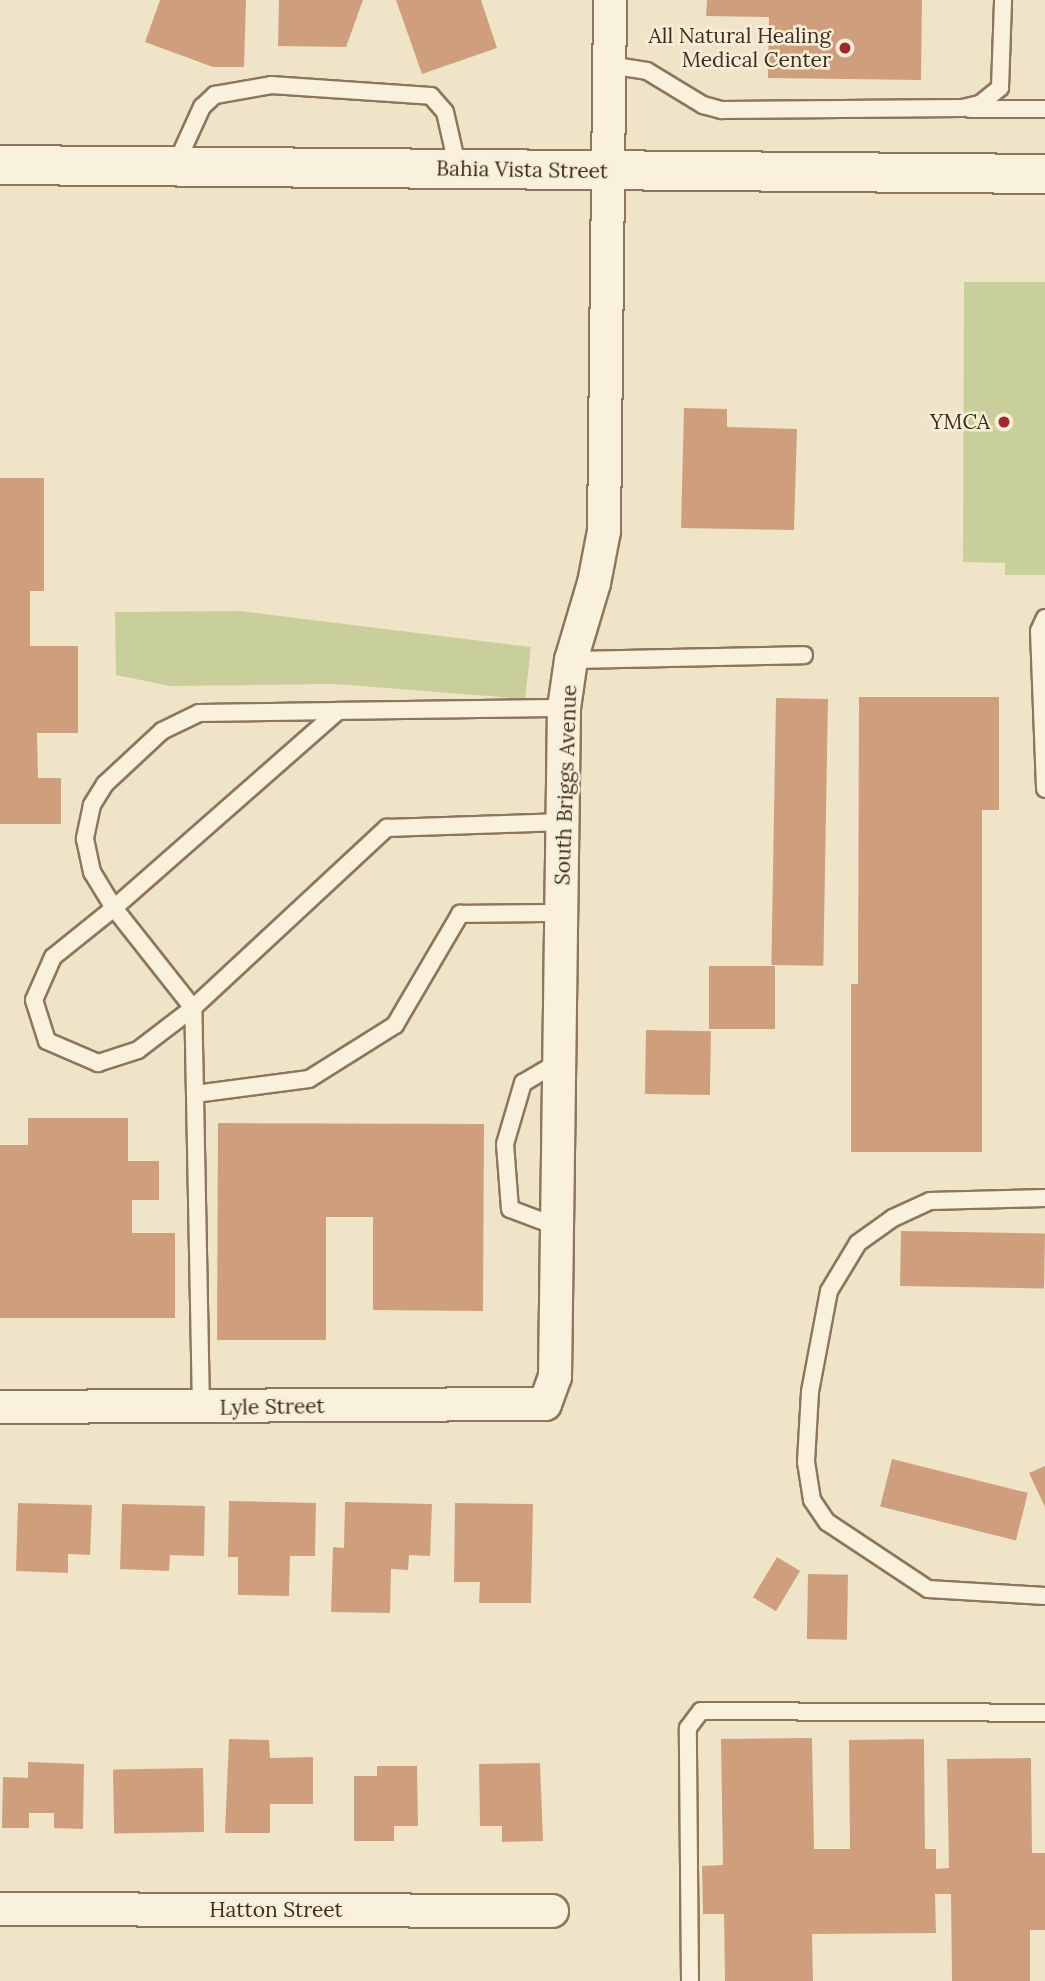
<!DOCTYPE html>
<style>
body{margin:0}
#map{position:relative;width:1045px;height:1981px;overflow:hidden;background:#f0e4c8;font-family:Lora,serif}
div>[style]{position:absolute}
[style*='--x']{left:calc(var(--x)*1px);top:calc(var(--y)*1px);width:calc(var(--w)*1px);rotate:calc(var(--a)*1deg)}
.green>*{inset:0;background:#c9cf9b}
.building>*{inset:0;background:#cf9f7d;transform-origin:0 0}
.roads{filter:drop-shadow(2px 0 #8d765c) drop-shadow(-2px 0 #8d765c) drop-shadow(0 2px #8d765c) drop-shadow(0 -2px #8d765c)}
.service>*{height:16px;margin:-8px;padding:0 8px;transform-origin:8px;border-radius:8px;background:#faf1dc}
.minor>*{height:32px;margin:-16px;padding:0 16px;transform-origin:16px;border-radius:16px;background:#faf1dc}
.tertiary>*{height:38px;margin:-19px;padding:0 19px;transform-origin:19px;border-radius:19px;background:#faf1dc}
.dots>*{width:19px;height:19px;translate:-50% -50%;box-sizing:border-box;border:4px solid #f7eed8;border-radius:50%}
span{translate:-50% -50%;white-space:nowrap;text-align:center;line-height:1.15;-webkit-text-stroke:5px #f7eed8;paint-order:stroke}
.poi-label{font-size:21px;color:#3d2e20}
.right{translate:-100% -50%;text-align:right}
.street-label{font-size:21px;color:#3d2e20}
</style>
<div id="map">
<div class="green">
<div style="clip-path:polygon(964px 282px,1045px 282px,1045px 575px,1005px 575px,1005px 563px,963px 562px)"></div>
<div style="clip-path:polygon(240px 611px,531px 647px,525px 699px,335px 684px,170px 686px,116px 675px,115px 612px)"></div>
</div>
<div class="building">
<div style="clip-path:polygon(160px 0,246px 0,244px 67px,213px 67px,145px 42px)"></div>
<div style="clip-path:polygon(279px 0,363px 0,346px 47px,278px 46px)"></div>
<div style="clip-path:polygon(396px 0,481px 0,497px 48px,422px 74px)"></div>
<div style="clip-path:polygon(707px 0,922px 0,921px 80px,768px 78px,769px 17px,706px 16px)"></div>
<div style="clip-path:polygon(684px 408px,727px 409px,727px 427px,797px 429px,794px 530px,681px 528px)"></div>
<div style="clip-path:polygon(0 478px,44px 478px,44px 591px,30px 591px,30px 646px,78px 646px,78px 733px,37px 733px,38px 778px,61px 778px,61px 824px,0 824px)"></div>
<div style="clip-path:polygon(859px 697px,999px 697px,999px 810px,982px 810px,982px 1152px,851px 1152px,851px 984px,858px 984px)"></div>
<div style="left:776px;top:698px;width:52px;height:267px;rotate:1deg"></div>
<div style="left:709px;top:966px;width:66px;height:63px"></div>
<div style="left:646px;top:1030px;width:65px;height:64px;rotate:1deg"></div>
<div style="clip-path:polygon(28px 1118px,128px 1118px,128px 1161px,159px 1161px,159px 1200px,132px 1200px,132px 1233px,175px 1233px,175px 1318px,0 1318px,0 1145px,28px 1145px)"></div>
<div style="clip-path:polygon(218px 1123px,484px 1124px,483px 1311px,373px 1310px,373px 1217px,326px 1217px,326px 1340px,217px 1340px)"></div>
<div style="left:901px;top:1231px;width:144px;height:55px;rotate:1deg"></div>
<div style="left:892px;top:1459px;width:140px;height:49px;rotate:14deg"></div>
<div style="clip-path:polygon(1045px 1466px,1045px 1507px,1029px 1473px)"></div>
<div style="clip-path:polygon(229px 1501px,316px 1503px,315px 1556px,290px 1556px,289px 1596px,238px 1595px,238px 1557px,228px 1557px)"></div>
<div style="clip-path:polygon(345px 1502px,432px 1504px,430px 1556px,409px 1555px,408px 1570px,391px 1569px,390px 1613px,331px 1612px,333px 1547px,344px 1548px)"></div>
<div style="clip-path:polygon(18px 1503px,92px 1505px,90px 1555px,68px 1554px,68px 1573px,16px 1571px)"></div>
<div style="clip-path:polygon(455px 1503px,533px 1504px,531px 1603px,479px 1603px,480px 1582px,454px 1582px)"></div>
<div style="clip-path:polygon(122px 1504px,205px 1506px,204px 1556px,170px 1555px,169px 1571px,120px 1569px)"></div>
<div style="left:777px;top:1557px;width:27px;height:47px;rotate:31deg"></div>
<div style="left:808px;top:1574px;width:40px;height:65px;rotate:1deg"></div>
<div style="clip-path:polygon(812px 1738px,814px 1849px,850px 1849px,849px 1740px,924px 1739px,925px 1849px,936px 1849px,936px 1869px,949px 1868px,947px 1759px,1031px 1758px,1032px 1853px,1045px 1853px,1045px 1930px,1030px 1930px,1030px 1981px,952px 1981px,951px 1894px,935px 1894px,936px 1933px,812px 1934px,813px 1981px,725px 1981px,724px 1914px,703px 1914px,702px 1866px,723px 1865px,721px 1739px)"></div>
<div style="clip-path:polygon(229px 1739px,269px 1740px,270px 1758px,313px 1757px,313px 1804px,270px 1804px,270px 1833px,225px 1833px)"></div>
<div style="clip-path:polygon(28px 1762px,84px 1764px,83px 1829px,54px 1828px,54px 1813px,29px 1813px,29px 1828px,2px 1828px,3px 1777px,28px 1778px)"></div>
<div style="clip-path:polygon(540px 1763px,543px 1841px,502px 1842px,502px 1826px,480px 1826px,479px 1764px)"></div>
<div style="clip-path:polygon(377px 1766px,417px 1766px,418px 1826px,394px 1826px,394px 1841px,354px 1841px,354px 1776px,377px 1776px)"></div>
<div style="left:203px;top:1768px;width:64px;height:90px;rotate:89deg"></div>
</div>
<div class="roads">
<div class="service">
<div style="--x:609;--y:65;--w:38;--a:9"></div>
<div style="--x:647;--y:71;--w:66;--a:31.3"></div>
<div style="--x:703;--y:105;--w:20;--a:15"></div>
<div style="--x:722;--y:110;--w:240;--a:-0.5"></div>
<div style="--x:962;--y:108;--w:18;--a:-13"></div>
<div style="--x:980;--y:104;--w:26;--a:-39"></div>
<div style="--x:1000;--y:88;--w:88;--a:-88"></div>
<div style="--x:970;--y:109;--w:75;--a:0"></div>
<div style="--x:176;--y:164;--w:63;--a:-65.5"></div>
<div style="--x:202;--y:107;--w:18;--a:-43"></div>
<div style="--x:215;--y:95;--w:57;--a:-10.1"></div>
<div style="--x:271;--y:85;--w:160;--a:3.9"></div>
<div style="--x:431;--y:96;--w:21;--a:49"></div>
<div style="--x:445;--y:112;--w:58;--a:77.2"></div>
<div style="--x:1045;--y:618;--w:14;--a:115"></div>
<div style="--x:1039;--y:631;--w:158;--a:87.8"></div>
<div style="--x:571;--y:660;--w:233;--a:-1.2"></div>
<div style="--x:338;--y:711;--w:139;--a:179.2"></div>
<div style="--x:199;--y:713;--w:41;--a:154.1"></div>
<div style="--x:162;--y:731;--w:78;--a:137.1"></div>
<div style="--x:105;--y:784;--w:25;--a:122"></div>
<div style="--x:92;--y:805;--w:35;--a:102"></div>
<div style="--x:85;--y:839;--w:34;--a:78"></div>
<div style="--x:92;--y:872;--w:42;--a:58.6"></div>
<div style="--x:114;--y:908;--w:78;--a:141.2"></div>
<div style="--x:53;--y:957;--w:47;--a:113.8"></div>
<div style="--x:34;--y:1000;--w:43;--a:72.4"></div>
<div style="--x:47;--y:1041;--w:56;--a:23.3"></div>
<div style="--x:98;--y:1063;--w:42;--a:-18"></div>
<div style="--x:138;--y:1050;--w:69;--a:-37.4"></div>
<div style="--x:193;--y:1008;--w:265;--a:-42.9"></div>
<div style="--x:387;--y:828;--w:177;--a:-1.9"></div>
<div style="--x:195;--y:1094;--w:115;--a:-7.5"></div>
<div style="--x:309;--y:1079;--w:102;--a:-32.1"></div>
<div style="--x:395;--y:1025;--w:129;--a:-59.6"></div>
<div style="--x:460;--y:914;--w:102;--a:-0.6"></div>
<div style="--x:1045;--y:1198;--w:115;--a:178.5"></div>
<div style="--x:930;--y:1201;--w:41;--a:155.3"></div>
<div style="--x:893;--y:1218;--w:43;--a:144.5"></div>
<div style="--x:858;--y:1243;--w:56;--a:121.1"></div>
<div style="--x:829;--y:1291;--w:103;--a:100.7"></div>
<div style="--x:810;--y:1392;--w:70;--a:93.3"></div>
<div style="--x:806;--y:1462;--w:38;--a:81"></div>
<div style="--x:812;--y:1500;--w:27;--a:56"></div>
<div style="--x:827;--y:1522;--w:121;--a:33.6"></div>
<div style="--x:928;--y:1589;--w:117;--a:3.4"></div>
<div style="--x:558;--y:1227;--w:51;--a:-159.4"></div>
<div style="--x:510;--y:1209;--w:65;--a:-94.4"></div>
<div style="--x:505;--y:1144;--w:64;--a:-73.6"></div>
<div style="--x:523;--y:1083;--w:43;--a:-30.7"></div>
<div style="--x:201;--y:1408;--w:400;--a:-91.1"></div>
<div style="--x:193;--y:1008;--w:127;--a:-128.3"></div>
<div style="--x:114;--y:908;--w:298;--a:-41.3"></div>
<div style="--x:338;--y:711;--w:226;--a:-0.8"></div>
<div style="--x:690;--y:1981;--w:253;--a:-90.5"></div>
<div style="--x:688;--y:1728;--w:21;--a:-53"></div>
<div style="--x:701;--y:1711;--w:344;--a:0.3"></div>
</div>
<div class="minor">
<div style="--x:0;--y:1407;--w:545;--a:-0.32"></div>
<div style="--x:545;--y:1404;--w:29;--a:-70"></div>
<div style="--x:555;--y:1377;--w:669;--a:-89.23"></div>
<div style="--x:564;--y:708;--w:49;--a:-81.7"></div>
<div style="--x:571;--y:660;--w:80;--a:-73.4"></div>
<div style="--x:594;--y:583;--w:53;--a:-79.1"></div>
<div style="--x:604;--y:531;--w:531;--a:-89.35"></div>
<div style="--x:0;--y:1909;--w:552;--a:0.21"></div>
</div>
<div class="tertiary">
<div style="--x:0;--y:165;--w:1045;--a:0.49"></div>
</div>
</div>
<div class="dots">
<div style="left:845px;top:48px;background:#9e2a2b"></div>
<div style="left:1004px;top:422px;background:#9e2a2b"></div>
</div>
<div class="poi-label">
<span class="right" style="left:831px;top:48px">All Natural Healing<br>Medical Center</span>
<span class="right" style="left:990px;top:422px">YMCA</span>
</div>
<div class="street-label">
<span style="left:522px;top:170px;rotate:1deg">Bahia Vista Street</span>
<span style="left:566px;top:785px;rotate:-88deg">South Briggs Avenue</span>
<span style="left:272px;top:1407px;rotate:-1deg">Lyle Street</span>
<span style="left:276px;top:1910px">Hatton Street</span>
</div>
</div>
